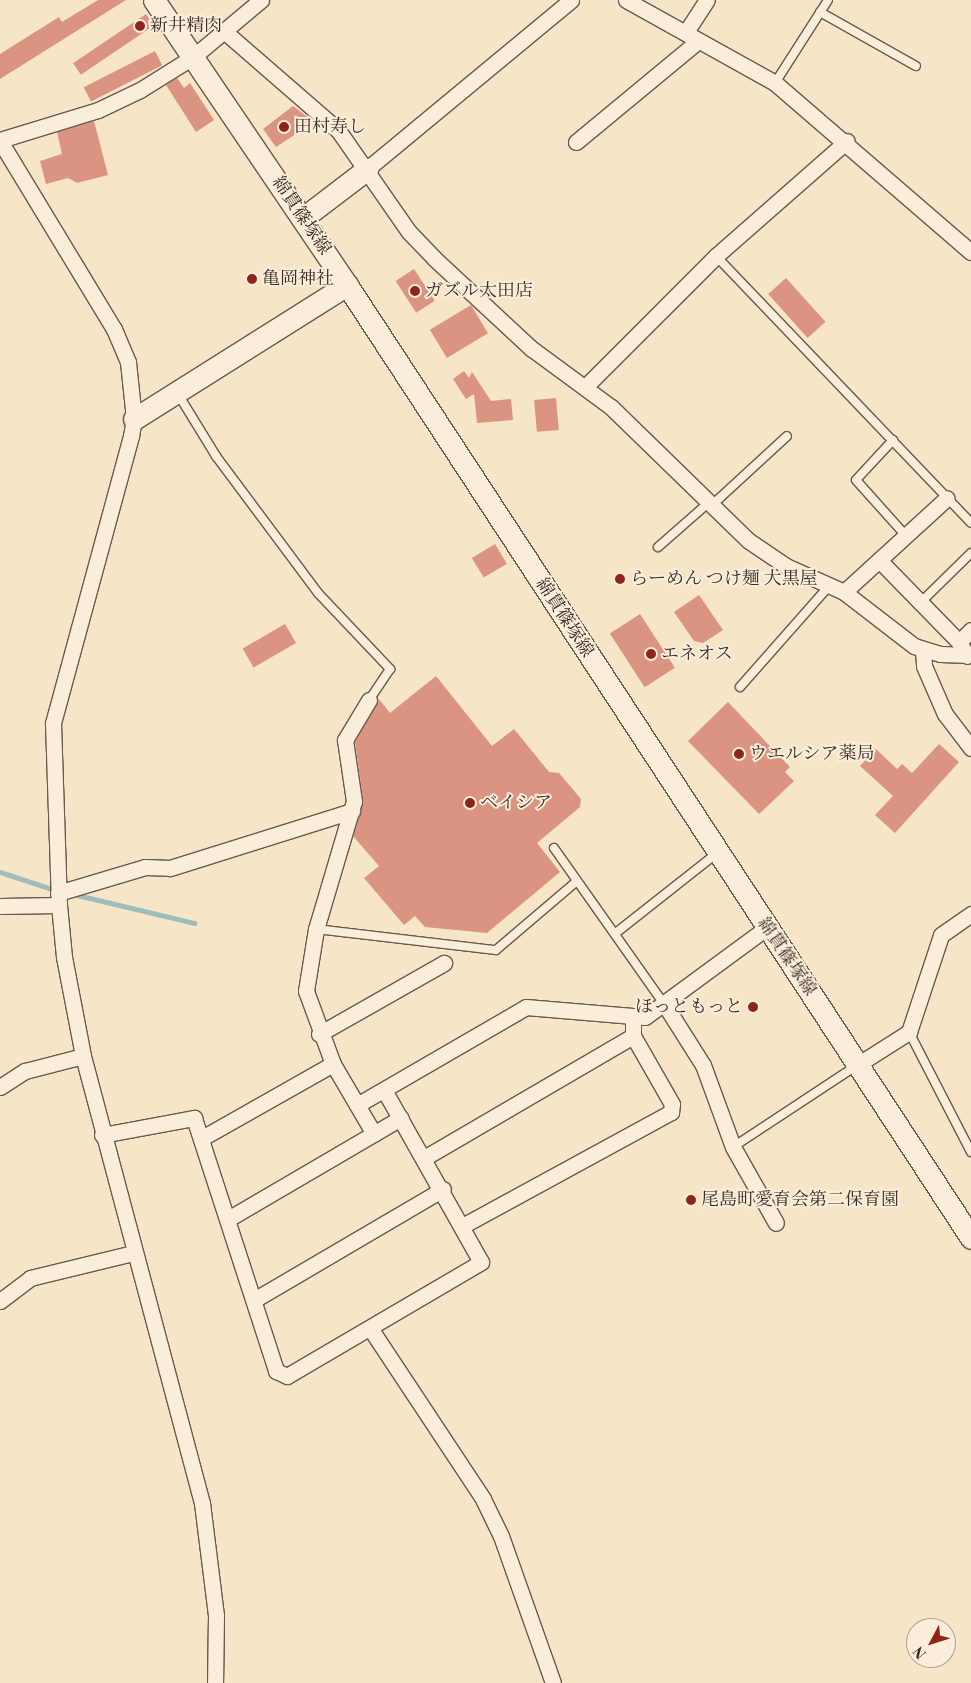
<!DOCTYPE html>
<meta charset="utf-8">
<style>
body{margin:0}
#map{position:relative;width:971px;height:1683px;overflow:hidden;background:#f7e5c8;font-family:"Libre Bodoni","Noto Serif JP",serif}
div>[style]{position:absolute}
[style*='--x']{left:calc(var(--x)*1px);top:calc(var(--y)*1px);width:calc(var(--w)*1px);rotate:calc(var(--a)*1deg)}
.stream>*{height:4.5px;margin:-2.25px;padding:0 2.25px;transform-origin:2.25px;border-radius:2.25px;background:#9fbdbc}
.building>*{inset:0;background:#dc9482;transform-origin:0 0}
.roads{filter:drop-shadow(1px 0 #685a4f) drop-shadow(-1px 0 #685a4f) drop-shadow(0 1px #685a4f) drop-shadow(0 -1px #685a4f)}
.lane>*{height:8px;margin:-4px;padding:0 4px;transform-origin:4px;border-radius:4px;background:#faeedb}
.street>*{height:15px;margin:-7.5px;padding:0 7.5px;transform-origin:7.5px;border-radius:7.5px;background:#faeedb}
.secondary>*{height:21px;margin:-10.5px;padding:0 10.5px;transform-origin:10.5px;border-radius:10.5px;background:#faeedb}
.dots>*{width:14px;height:14px;translate:-50% -50%;box-sizing:border-box;border:2px solid #faeedb;border-radius:50%}
span{translate:-50% -50%;white-space:nowrap;text-align:center;line-height:1.15;-webkit-text-stroke:4px #faeedb;paint-order:stroke}
.poi-label{font-size:18px;color:#392c27}
.left{translate:0 -50%;text-align:left}
.right{translate:-100% -50%;text-align:right}
.street-label{font-size:18px;color:#392c27}
.north{position:absolute;left:906px;top:1618px;width:50px;height:50px;box-sizing:border-box;background:#faeedb;border:1px solid #ada093;border-radius:50%;rotate:230deg;font-size:14px;font-weight:700;line-height:20px;text-align:center;color:#392c27}
.north::after{content:'';display:block;margin:auto;width:18px;height:22px;background:#8f2418;clip-path:polygon(50% 0,100% 100%,50% 72%,0 100%)}
</style>
<div id="map">
<div class="stream">
<div style="--x:0;--y:872;--w:58;--a:18.1"></div>
<div style="--x:73;--y:894;--w:125;--a:13.4"></div>
</div>
<div class="building">
<div style="clip-path:polygon(98px 0,126px 0,0 79px,0 54px,59px 17px,62px 22px)"></div>
<div style="left:146px;top:14px;width:14px;height:88px;rotate:56deg"></div>
<div style="left:155px;top:51px;width:16px;height:80px;rotate:63deg"></div>
<div style="clip-path:polygon(177px 78px,184px 88px,190px 83px,214px 120px,196px 132px,166px 85px)"></div>
<div style="clip-path:polygon(293px 106px,314px 122px,276px 147px,263px 129px)"></div>
<div style="clip-path:polygon(94px 121px,108px 175px,77px 183px,68px 178px,46px 184px,40px 161px,62px 154px,57px 132px)"></div>
<div style="left:414px;top:269px;width:38px;height:22px;rotate:57deg"></div>
<div style="left:786px;top:278px;width:59px;height:24px;rotate:48deg"></div>
<div style="left:471px;top:305px;width:33px;height:48px;rotate:59deg"></div>
<div style="clip-path:polygon(464px 371px,469px 378px,472px 372px,491px 401px,511px 399px,513px 420px,477px 423px,474px 394px,466px 399px,453px 379px)"></div>
<div style="left:556px;top:398px;width:32px;height:22px;rotate:85deg"></div>
<div style="left:495px;top:544px;width:23px;height:27px;rotate:59deg"></div>
<div style="clip-path:polygon(699px 595px,723px 630px,703px 643px,694px 641px,674px 612px)"></div>
<div style="left:640px;top:614px;width:64px;height:36px;rotate:57deg"></div>
<div style="left:285px;top:624px;width:22px;height:49px;rotate:60deg"></div>
<div style="clip-path:polygon(436px 676px,492px 746px,514px 729px,549px 772px,559px 773px,581px 799px,580px 807px,537px 843px,560px 872px,487px 933px,425px 927px,415px 916px,404px 925px,364px 878px,379px 866px,353px 836px,363px 800px,355px 742px,379px 699px,390px 713px)"></div>
<div style="clip-path:polygon(728px 702px,790px 767px,785px 772px,794px 781px,759px 814px,688px 741px)"></div>
<div style="clip-path:polygon(939px 744px,959px 762px,895px 833px,875px 815px,893px 796px,860px 766px,876px 749px,897px 769px,902px 764px,912px 773px)"></div>
</div>
<div class="roads">
<div class="lane">
<div style="--x:820;--y:12;--w:110;--a:29.4"></div>
<div style="--x:775;--y:83;--w:98;--a:-57.4"></div>
<div style="--x:716;--y:256;--w:369;--a:46.3"></div>
<div style="--x:178;--y:394;--w:73;--a:58.5"></div>
<div style="--x:216;--y:456;--w:171;--a:53.3"></div>
<div style="--x:318;--y:593;--w:105;--a:46.5"></div>
<div style="--x:390;--y:669;--w:37;--a:124"></div>
<div style="--x:893;--y:440;--w:54;--a:132.8"></div>
<div style="--x:856;--y:480;--w:75;--a:48.2"></div>
<div style="--x:711;--y:506;--w:103;--a:-42.6"></div>
<div style="--x:658;--y:547;--w:67;--a:-41.3"></div>
<div style="--x:921;--y:602;--w:70;--a:-44.4"></div>
<div style="--x:740;--y:687;--w:135;--a:-48.6"></div>
<div style="--x:554;--y:848;--w:191;--a:54.8"></div>
<div style="--x:316;--y:929;--w:181;--a:6.7"></div>
<div style="--x:496;--y:950;--w:106;--a:-40.4"></div>
<div style="--x:617;--y:932;--w:127;--a:-38.3"></div>
<div style="--x:909;--y:1032;--w:135;--a:62.7"></div>
<div style="--x:733;--y:1147;--w:147;--a:-33.4"></div>
</div>
<div class="street">
<div style="--x:626;--y:0;--w:171;--a:29.1"></div>
<div style="--x:775;--y:83;--w:259;--a:40.8"></div>
<div style="--x:224;--y:31;--w:151;--a:41"></div>
<div style="--x:338;--y:130;--w:124;--a:55.2"></div>
<div style="--x:409;--y:232;--w:37;--a:46"></div>
<div style="--x:435;--y:259;--w:132;--a:42.9"></div>
<div style="--x:532;--y:349;--w:98;--a:36.3"></div>
<div style="--x:611;--y:407;--w:192;--a:44.2"></div>
<div style="--x:749;--y:541;--w:45;--a:34"></div>
<div style="--x:786;--y:566;--w:64;--a:24.1"></div>
<div style="--x:844;--y:592;--w:88;--a:37.6"></div>
<div style="--x:914;--y:646;--w:27;--a:17"></div>
<div style="--x:940;--y:654;--w:31;--a:2"></div>
<div style="--x:686;--y:32;--w:38;--a:-57"></div>
<div style="--x:0;--y:140;--w:102;--a:-17"></div>
<div style="--x:98;--y:110;--w:47;--a:-25.5"></div>
<div style="--x:140;--y:90;--w:62;--a:-31.9"></div>
<div style="--x:193;--y:57;--w:89;--a:-40"></div>
<div style="--x:0;--y:141;--w:220;--a:58.8"></div>
<div style="--x:114;--y:329;--w:36;--a:67"></div>
<div style="--x:128;--y:362;--w:57;--a:84"></div>
<div style="--x:134;--y:419;--w:17;--a:100"></div>
<div style="--x:131;--y:436;--w:297;--a:105.2"></div>
<div style="--x:53;--y:723;--w:182;--a:88.1"></div>
<div style="--x:59;--y:905;--w:52;--a:84.5"></div>
<div style="--x:64;--y:957;--w:101;--a:79.1"></div>
<div style="--x:83;--y:1056;--w:463;--a:75.1"></div>
<div style="--x:202;--y:1503;--w:113;--a:82.9"></div>
<div style="--x:216;--y:1615;--w:68;--a:90.8"></div>
<div style="--x:576;--y:142;--w:158;--a:-39.6"></div>
<div style="--x:367;--y:169;--w:265;--a:-39.6"></div>
<div style="--x:585;--y:387;--w:185;--a:-45"></div>
<div style="--x:716;--y:256;--w:174;--a:-41.3"></div>
<div style="--x:879;--y:560;--w:115;--a:45.7"></div>
<div style="--x:959;--y:642;--w:16;--a:60"></div>
<div style="--x:844;--y:592;--w:139;--a:-42.4"></div>
<div style="--x:959;--y:642;--w:17;--a:-45"></div>
<div style="--x:923;--y:650;--w:16;--a:86"></div>
<div style="--x:924;--y:666;--w:52;--a:66.4"></div>
<div style="--x:945;--y:714;--w:43;--a:52.6"></div>
<div style="--x:369;--y:700;--w:47;--a:121"></div>
<div style="--x:345;--y:740;--w:62;--a:81.6"></div>
<div style="--x:354;--y:801;--w:134;--a:106.5"></div>
<div style="--x:316;--y:929;--w:63;--a:99.2"></div>
<div style="--x:306;--y:991;--w:78;--a:69.7"></div>
<div style="--x:333;--y:1064;--w:81;--a:59.6"></div>
<div style="--x:58;--y:893;--w:91;--a:-16.6"></div>
<div style="--x:145;--y:867;--w:25;--a:2"></div>
<div style="--x:170;--y:868;--w:191;--a:-17.4"></div>
<div style="--x:0;--y:906;--w:59;--a:-1"></div>
<div style="--x:665;--y:1005;--w:71;--a:57.7"></div>
<div style="--x:703;--y:1065;--w:87;--a:69.9"></div>
<div style="--x:733;--y:1147;--w:87;--a:60.5"></div>
<div style="--x:319;--y:1034;--w:144;--a:-29.6"></div>
<div style="--x:857;--y:1065;--w:62;--a:-32.4"></div>
<div style="--x:909;--y:1032;--w:102;--a:-71.7"></div>
<div style="--x:941;--y:935;--w:37;--a:-35"></div>
<div style="--x:0;--y:1087;--w:30;--a:-33"></div>
<div style="--x:25;--y:1071;--w:60;--a:-14.5"></div>
<div style="--x:357;--y:1105;--w:195;--a:-30.1"></div>
<div style="--x:526;--y:1007;--w:119;--a:4.8"></div>
<div style="--x:645;--y:1017;--w:150;--a:-36.3"></div>
<div style="--x:102;--y:1135;--w:94;--a:-10.5"></div>
<div style="--x:194;--y:1118;--w:266;--a:72"></div>
<div style="--x:276;--y:1371;--w:12;--a:24"></div>
<div style="--x:287;--y:1376;--w:225;--a:-30.4"></div>
<div style="--x:481;--y:1262;--w:197;--a:-119.4"></div>
<div style="--x:202;--y:1138;--w:150;--a:-29.5"></div>
<div style="--x:424;--y:1158;--w:242;--a:-30.3"></div>
<div style="--x:228;--y:1219;--w:200;--a:-30.3"></div>
<div style="--x:464;--y:1225;--w:236;--a:-28.6"></div>
<div style="--x:671;--y:1112;--w:8;--a:-83"></div>
<div style="--x:672;--y:1104;--w:78;--a:-119.8"></div>
<div style="--x:633;--y:1036;--w:18;--a:-90"></div>
<div style="--x:254;--y:1300;--w:219;--a:-30.4"></div>
<div style="--x:0;--y:1301;--w:38;--a:-37"></div>
<div style="--x:30;--y:1278;--w:106;--a:-13.6"></div>
<div style="--x:370;--y:1328;--w:205;--a:56.5"></div>
<div style="--x:483;--y:1499;--w:41;--a:64.1"></div>
<div style="--x:501;--y:1536;--w:156;--a:70.5"></div>
</div>
<div class="secondary">
<div style="--x:154;--y:0;--w:344;--a:55.9"></div>
<div style="--x:347;--y:285;--w:1139;--a:56.78"></div>
<div style="--x:303;--y:218;--w:81;--a:-37.4"></div>
<div style="--x:134;--y:419;--w:252;--a:-32.2"></div>
</div>
</div>
<div class="dots">
<div style="left:140px;top:26px;background:#8f2418"></div>
<div style="left:284px;top:127px;background:#8f2418"></div>
<div style="left:252px;top:279px;background:#8f2418"></div>
<div style="left:415px;top:291px;background:#8f2418"></div>
<div style="left:620px;top:579px;background:#8f2418"></div>
<div style="left:651px;top:654px;background:#8f2418"></div>
<div style="left:739px;top:754px;background:#8f2418"></div>
<div style="left:470px;top:803px;background:#8f2418"></div>
<div style="left:753px;top:1007px;background:#8f2418"></div>
<div style="left:691px;top:1200px;background:#8f2418"></div>
</div>
<div class="poi-label">
<span class="left" style="left:150px;top:26px">新井精肉</span>
<span class="left" style="left:294px;top:127px">田村寿し</span>
<span class="left" style="left:262px;top:279px">亀岡神社</span>
<span class="left" style="left:425px;top:291px">ガズル太田店</span>
<span class="left" style="left:630px;top:579px">らーめん つけ麺 大黒屋</span>
<span class="left" style="left:661px;top:654px">エネオス</span>
<span class="left" style="left:749px;top:754px">ウエルシア薬局</span>
<span class="left" style="left:480px;top:803px">ベイシア</span>
<span class="right" style="left:743px;top:1007px">ほっともっと</span>
<span class="left" style="left:701px;top:1200px">尾島町愛育会第二保育園</span>
</div>
<div class="street-label">
<span style="left:301px;top:216px;rotate:56deg">綿貫篠塚線</span>
<span style="left:564px;top:618px;rotate:57deg">綿貫篠塚線</span>
<span style="left:786px;top:957px;rotate:56deg">綿貫篠塚線</span>
</div>
<div class="north">N</div>
</div>
